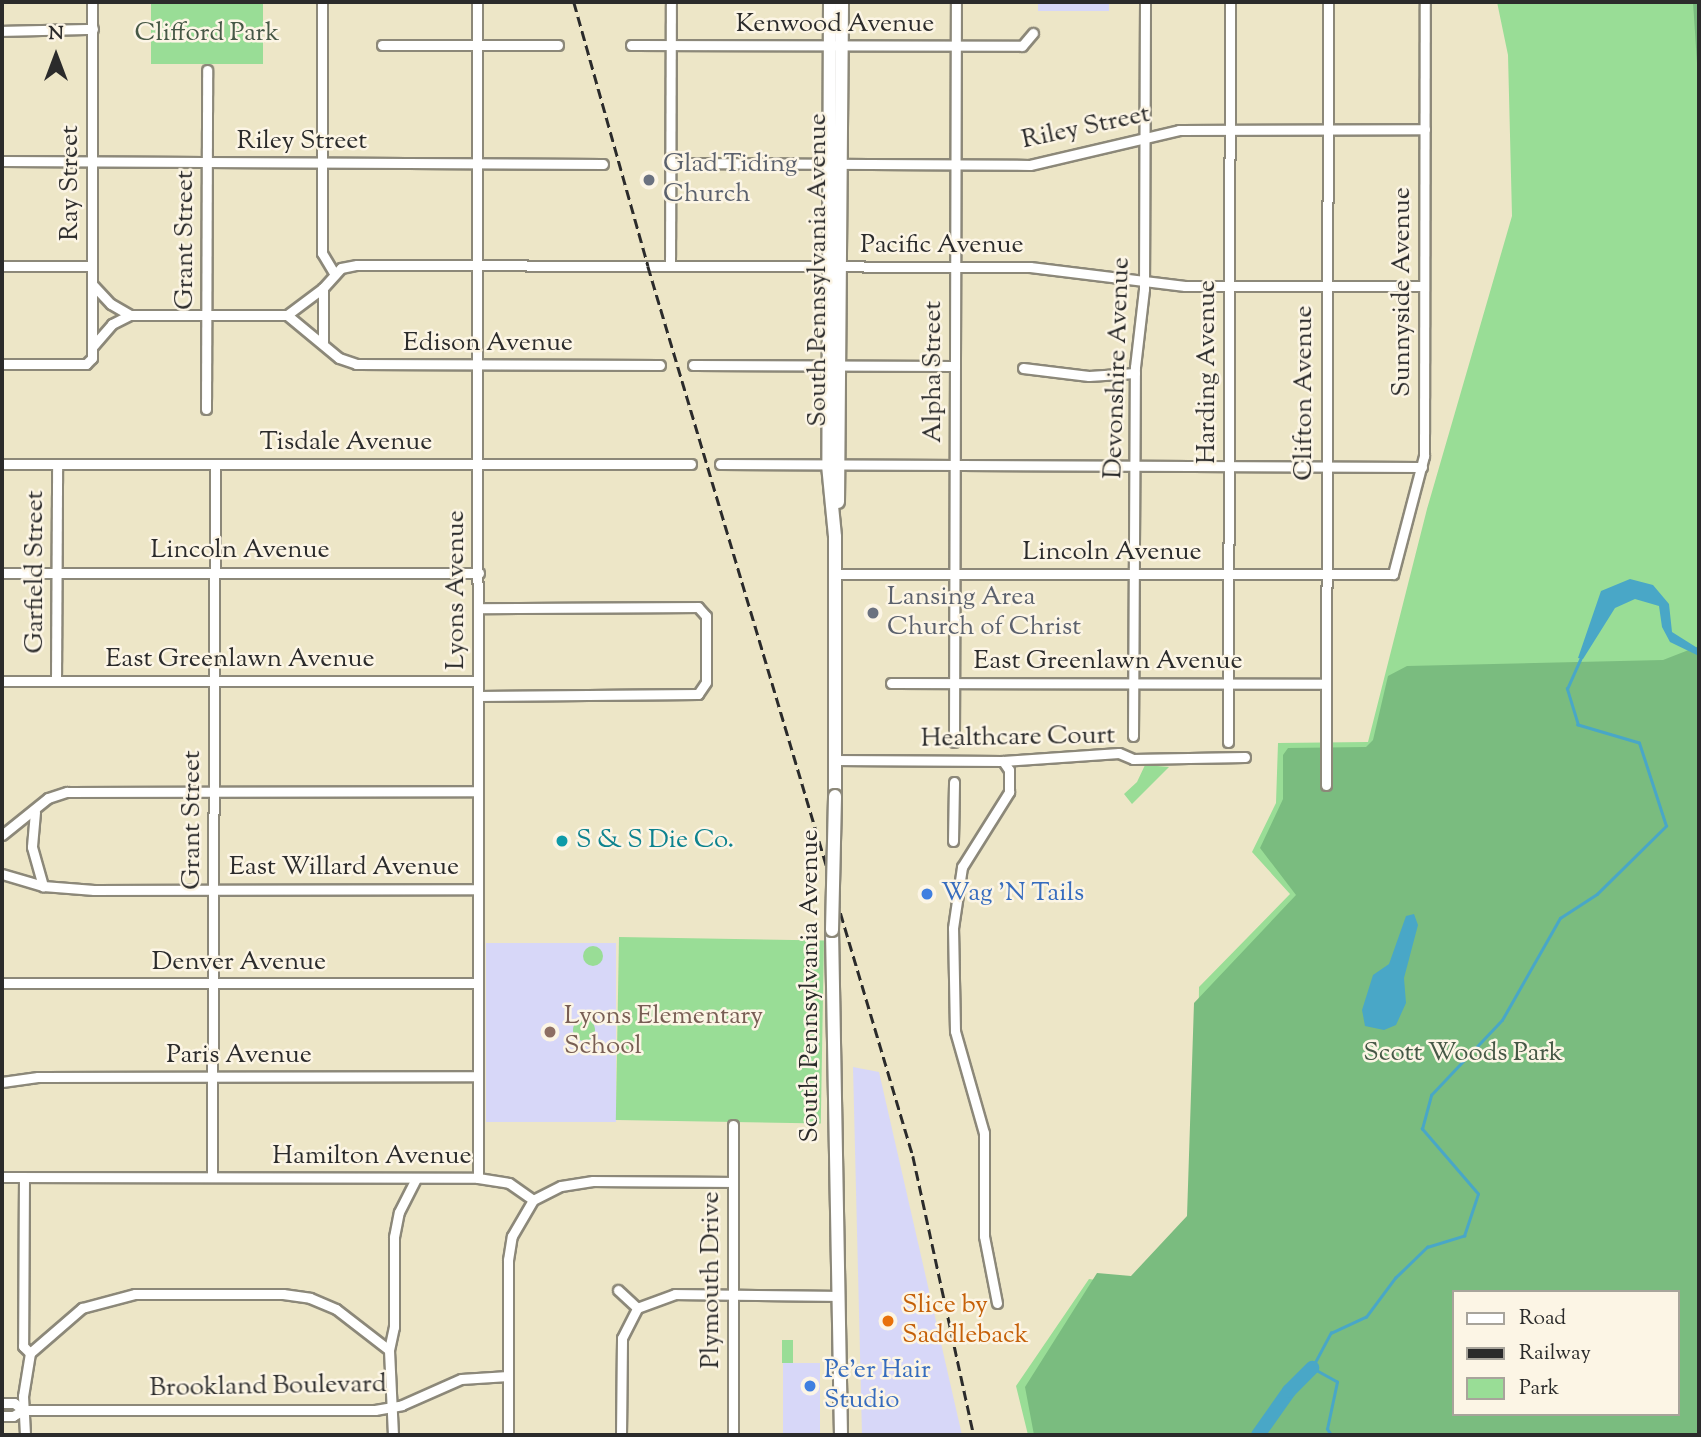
<!DOCTYPE html>
<style>
body{margin:0}
#map{position:relative;width:1701px;height:1437px;overflow:hidden;background:#ede6c7;font-family:"Sorts Mill Goudy",serif}
div>[style]{position:absolute}
[style*='--x']{left:calc(var(--x)*1px);top:calc(var(--y)*1px);width:calc(var(--w)*1px);rotate:calc(var(--a)*1deg)}
.built>*{inset:0;background:#d7d7f8;transform-origin:0 0}
.green>*{inset:0;background:#99dd96;transform-origin:0 0}
.round{border-radius:50%}
.forest>*{inset:0;background:#7abc7f}
.water>*{inset:0;background:#49a7c7}
.stream>*{height:2.5px;margin:-1.25px;padding:0 1.25px;transform-origin:1.25px;border-radius:1.25px;background:#49a7c7}
.river>*{height:14px;margin:-7px;padding:0 7px;transform-origin:7px;border-radius:7px;background:#49a7c7}
.roads{filter:drop-shadow(2px 0 #8c8879) drop-shadow(-2px 0 #8c8879) drop-shadow(0 2px #8c8879) drop-shadow(0 -2px #8c8879)}
.minor>*{height:9px;margin:-4.5px;padding:0 4.5px;transform-origin:4.5px;border-radius:4.5px;background:#fff}
.secondary>*{height:12px;margin:-6px;padding:0 6px;transform-origin:6px;border-radius:6px;background:#fff}
.rail>*{height:2.5px;margin-top:-1.25px;transform-origin:0;background:repeating-linear-gradient(90deg,#2b2b2b 0 10px,transparent 0 15px)}
.bridges{filter:drop-shadow(2px 0 #8c8879) drop-shadow(-2px 0 #8c8879) drop-shadow(0 2px #8c8879) drop-shadow(0 -2px #8c8879)}
.secondary-bridge>*{height:12px;margin:-6px;padding:0 6px;transform-origin:6px;border-radius:6px;background:#fff}
.dots>*{width:19px;height:19px;translate:-50% -50%;box-sizing:border-box;border:4px solid #fcf5e5;border-radius:50%}
span{translate:-50% -50%;white-space:nowrap;text-align:center;line-height:1.15;-webkit-text-stroke:5px #fcf5e5;paint-order:stroke}
.street-label{font-size:26px;color:#2b2b2b}
.park-label{font-size:26px;color:#465846}
.worship-label{font-size:26px;color:#5b616d}
.left{translate:0 -50%;text-align:left}
.culture-label{font-size:26px;color:#0d838f}
.shop-label{font-size:26px;color:#366cbe}
.education-label{font-size:26px;color:#785e54}
.food-label{font-size:26px;color:#c56008}
.frame{position:absolute;inset:0;border:4px solid #2b2b2b;pointer-events:none}
.legend{position:absolute;left:1452px;top:1290px;width:228px;height:126px;box-sizing:border-box;background:#fcf5e5;border:2px solid #a8a49b;margin:0;padding:9px 12px;list-style:none;font-size:21px;color:#2b2b2b}
.legend li{display:flex;align-items:center;gap:14px;height:35px}
.legend b{width:35px;border:2px solid #a8a49b}
.north{position:absolute;left:21px;top:21px;width:70px;height:70px;-webkit-text-stroke:5px #fcf5e5;paint-order:stroke;rotate:0deg;font-size:19px;font-weight:700;line-height:28px;text-align:center;color:#2b2b2b}
.north::after{content:'';display:block;margin:auto;width:24px;height:32px;background:#2b2b2b;clip-path:polygon(50% 0,100% 100%,50% 72%,0 100%)}
</style>
<div id="map">
<div class="built">
<div style="left:1038px;top:2px;width:71px;height:9px"></div>
<div style="left:486px;top:943px;width:130px;height:179px"></div>
<div style="clip-path:polygon(853px 1067px,879px 1072px,962px 1435px,862px 1435px)"></div>
<div style="left:820px;top:1363px;width:72px;height:37px;rotate:90deg"></div>
</div>
<div class="green">
<div style="left:151px;top:2px;width:112px;height:62px"></div>
<div style="clip-path:polygon(evenodd,1497px 2px,1699px 2px,1699px 1435px,1028px 1435px,1016px 1386px,1089px 1279px,1131px 1285px,1196px 1221px,1199px 987px,1290px 894px,1252px 852px,1276px 803px,1278px 743px,1368px 742px,1427px 509px,1512px 216px,1508px 55px,1497px 2px,1454px 1292px,1678px 1292px,1678px 1414px,1454px 1414px,1454px 1292px)"></div>
<div style="clip-path:polygon(1145px 765px,1169px 767px,1132px 804px,1124px 794px,1137px 782px)"></div>
<div style="left:619px;top:937px;width:205px;height:183px;rotate:1deg"></div>
<div class="round" style="left:583px;top:946px;width:20px;height:20px"></div>
<div class="round" style="left:573px;top:1019px;width:22px;height:22px"></div>
<div style="left:793px;top:1340px;width:23px;height:11px;rotate:90deg"></div>
</div>
<div class="forest">
<div style="clip-path:polygon(1693px 2px,1699px 2px,1699px 93px)"></div>
<div style="clip-path:polygon(evenodd,1699px 646px,1699px 1435px,1034px 1435px,1025px 1387px,1097px 1273px,1131px 1276px,1187px 1216px,1194px 1003px,1296px 895px,1260px 848px,1283px 799px,1283px 755px,1288px 748px,1366px 747px,1373px 740px,1388px 676px,1407px 666px,1663px 660px,1699px 646px,1454px 1292px,1678px 1292px,1678px 1414px,1454px 1414px,1454px 1292px)"></div>
</div>
<div class="water">
<div style="clip-path:polygon(1630px 579px,1653px 585px,1669px 604px,1672px 632px,1699px 649px,1699px 656px,1670px 642px,1662px 627px,1659px 606px,1635px 599px,1615px 608px,1583px 659px,1578px 658px,1601px 591px)"></div>
<div style="clip-path:polygon(1414px 914px,1418px 925px,1404px 978px,1406px 1003px,1396px 1025px,1384px 1030px,1365px 1026px,1362px 1010px,1373px 975px,1389px 964px,1406px 916px)"></div>
</div>
<div class="stream">
<div style="--x:1331;--y:1435;--w:7;--a:-124"></div>
<div style="--x:1327;--y:1429;--w:48;--a:-78"></div>
<div style="--x:1337;--y:1382;--w:29;--a:-151"></div>
<div style="--x:1312;--y:1368;--w:40;--a:-62"></div>
<div style="--x:1331;--y:1333;--w:38;--a:-25"></div>
<div style="--x:1366;--y:1317;--w:49;--a:-53.4"></div>
<div style="--x:1395;--y:1278;--w:45;--a:-44.1"></div>
<div style="--x:1427;--y:1247;--w:39;--a:-17"></div>
<div style="--x:1464;--y:1236;--w:44;--a:-71.6"></div>
<div style="--x:1478;--y:1194;--w:86;--a:-130.7"></div>
<div style="--x:1422;--y:1129;--w:35;--a:-75"></div>
<div style="--x:1431;--y:1095;--w:103;--a:-46.6"></div>
<div style="--x:1502;--y:1020;--w:117;--a:-60.4"></div>
<div style="--x:1560;--y:918;--w:44;--a:-33"></div>
<div style="--x:1597;--y:894;--w:97;--a:-44.6"></div>
<div style="--x:1666;--y:826;--w:87;--a:-108"></div>
<div style="--x:1639;--y:743;--w:64;--a:-163.6"></div>
<div style="--x:1578;--y:725;--w:38;--a:-107"></div>
<div style="--x:1567;--y:689;--w:34;--a:-66"></div>
</div>
<div class="river">
<div style="--x:1258;--y:1435;--w:54;--a:-54.8"></div>
<div style="--x:1289;--y:1391;--w:33;--a:-45"></div>
</div>
<div class="roads">
<div class="minor">
<div style="--x:322;--y:2;--w:251;--a:90"></div>
<div style="--x:322;--y:253;--w:23;--a:59"></div>
<div style="--x:477;--y:2;--w:1176;--a:89.95"></div>
<div style="--x:2;--y:31;--w:91;--a:-1.3"></div>
<div style="--x:382;--y:45;--w:176;--a:0"></div>
<div style="--x:631;--y:45;--w:391;--a:0.1"></div>
<div style="--x:1022;--y:46;--w:17;--a:-50"></div>
<div style="--x:2;--y:161;--w:601;--a:0.29"></div>
<div style="--x:671;--y:163;--w:359;--a:0.3"></div>
<div style="--x:1030;--y:165;--w:153;--a:-13.2"></div>
<div style="--x:1179;--y:130;--w:246;--a:-0.2"></div>
<div style="--x:2;--y:266;--w:90;--a:0"></div>
<div style="--x:670;--y:266;--w:264;--a:-89.8"></div>
<div style="--x:93;--y:285;--w:26;--a:47"></div>
<div style="--x:111;--y:304;--w:22;--a:30"></div>
<div style="--x:130;--y:315;--w:157;--a:0"></div>
<div style="--x:287;--y:315;--w:45;--a:-36.9"></div>
<div style="--x:287;--y:315;--w:67;--a:39.6"></div>
<div style="--x:339;--y:358;--w:18;--a:19"></div>
<div style="--x:356;--y:364;--w:304;--a:0.2"></div>
<div style="--x:323;--y:342;--w:54;--a:-90"></div>
<div style="--x:323;--y:288;--w:27;--a:-48"></div>
<div style="--x:341;--y:268;--w:16;--a:-11"></div>
<div style="--x:357;--y:265;--w:673;--a:0.17"></div>
<div style="--x:1030;--y:267;--w:156;--a:7"></div>
<div style="--x:1185;--y:286;--w:239;--a:0"></div>
<div style="--x:93;--y:346;--w:29;--a:-49"></div>
<div style="--x:112;--y:324;--w:20;--a:-27"></div>
<div style="--x:2;--y:364;--w:84;--a:0"></div>
<div style="--x:86;--y:364;--w:8;--a:-45"></div>
<div style="--x:92;--y:358;--w:356;--a:-90"></div>
<div style="--x:693;--y:365;--w:262;--a:0.2"></div>
<div style="--x:1023;--y:368;--w:66;--a:6.9"></div>
<div style="--x:1089;--y:376;--w:46;--a:-3.7"></div>
<div style="--x:206;--y:409;--w:339;--a:-89.8"></div>
<div style="--x:2;--y:464;--w:689;--a:0"></div>
<div style="--x:720;--y:464;--w:702;--a:0.24"></div>
<div style="--x:2;--y:573;--w:477;--a:0"></div>
<div style="--x:835;--y:574;--w:558;--a:0"></div>
<div style="--x:1393;--y:574;--w:122;--a:-75.3"></div>
<div style="--x:1424;--y:456;--w:454;--a:-89.9"></div>
<div style="--x:2;--y:681;--w:476;--a:0"></div>
<div style="--x:56;--y:681;--w:217;--a:-89.7"></div>
<div style="--x:891;--y:683;--w:434;--a:0.1"></div>
<div style="--x:478;--y:696;--w:220;--a:-0.5"></div>
<div style="--x:698;--y:694;--w:14;--a:-56"></div>
<div style="--x:706;--y:682;--w:66;--a:-90"></div>
<div style="--x:706;--y:616;--w:12;--a:-132"></div>
<div style="--x:698;--y:607;--w:220;--a:179.7"></div>
<div style="--x:1133;--y:736;--w:369;--a:-89.7"></div>
<div style="--x:1135;--y:367;--w:79;--a:-83.4"></div>
<div style="--x:1144;--y:289;--w:287;--a:-89.8"></div>
<div style="--x:954;--y:742;--w:740;--a:-89.85"></div>
<div style="--x:1228;--y:742;--w:740;--a:-89.85"></div>
<div style="--x:834;--y:760;--w:169;--a:0.3"></div>
<div style="--x:1003;--y:761;--w:116;--a:-3.9"></div>
<div style="--x:1119;--y:753;--w:15;--a:23"></div>
<div style="--x:1133;--y:759;--w:112;--a:-1"></div>
<div style="--x:1326;--y:785;--w:783;--a:-89.85"></div>
<div style="--x:35;--y:812;--w:35;--a:95"></div>
<div style="--x:32;--y:847;--w:41;--a:74.2"></div>
<div style="--x:2;--y:835;--w:59;--a:-38.8"></div>
<div style="--x:48;--y:798;--w:20;--a:-18"></div>
<div style="--x:67;--y:792;--w:411;--a:-0.1"></div>
<div style="--x:953;--y:841;--w:59;--a:-89"></div>
<div style="--x:2;--y:874;--w:43;--a:16.3"></div>
<div style="--x:43;--y:886;--w:51;--a:4.5"></div>
<div style="--x:94;--y:890;--w:384;--a:-0.1"></div>
<div style="--x:2;--y:983;--w:475;--a:0"></div>
<div style="--x:2;--y:1082;--w:36;--a:-8"></div>
<div style="--x:38;--y:1077;--w:438;--a:-0.1"></div>
<div style="--x:2;--y:1177;--w:476;--a:0.1"></div>
<div style="--x:478;--y:1178;--w:31;--a:9"></div>
<div style="--x:509;--y:1183;--w:29;--a:35"></div>
<div style="--x:24;--y:1177;--w:169;--a:90.3"></div>
<div style="--x:23;--y:1346;--w:10;--a:45"></div>
<div style="--x:30;--y:1353;--w:44;--a:99.2"></div>
<div style="--x:23;--y:1396;--w:39;--a:87"></div>
<div style="--x:212;--y:1177;--w:713;--a:-89.76"></div>
<div style="--x:618;--y:1290;--w:26;--a:43"></div>
<div style="--x:997;--y:1303;--w:68;--a:-101"></div>
<div style="--x:984;--y:1236;--w:103;--a:-90"></div>
<div style="--x:984;--y:1133;--w:106;--a:-105.9"></div>
<div style="--x:955;--y:1031;--w:103;--a:-91.1"></div>
<div style="--x:953;--y:928;--w:62;--a:-81.6"></div>
<div style="--x:962;--y:867;--w:89;--a:-57.9"></div>
<div style="--x:1009;--y:792;--w:22;--a:-90"></div>
<div style="--x:1009;--y:770;--w:11;--a:-124"></div>
<div style="--x:30;--y:1353;--w:69;--a:-40.9"></div>
<div style="--x:82;--y:1308;--w:55;--a:-14.8"></div>
<div style="--x:135;--y:1294;--w:148;--a:0"></div>
<div style="--x:283;--y:1294;--w:27;--a:8"></div>
<div style="--x:310;--y:1298;--w:28;--a:23"></div>
<div style="--x:336;--y:1309;--w:67;--a:37.7"></div>
<div style="--x:2;--y:1403;--w:12;--a:0"></div>
<div style="--x:14;--y:1403;--w:11;--a:38"></div>
<div style="--x:2;--y:1416;--w:11;--a:0"></div>
<div style="--x:13;--y:1416;--w:12;--a:-31"></div>
<div style="--x:23;--y:1410;--w:352;--a:0"></div>
<div style="--x:375;--y:1410;--w:27;--a:-10"></div>
<div style="--x:402;--y:1405;--w:64;--a:-23.8"></div>
<div style="--x:461;--y:1379;--w:47;--a:-3.7"></div>
<div style="--x:393;--y:1435;--w:85;--a:-92.7"></div>
<div style="--x:389;--y:1350;--w:24;--a:-78"></div>
<div style="--x:394;--y:1327;--w:90;--a:-90"></div>
<div style="--x:394;--y:1237;--w:25;--a:-79"></div>
<div style="--x:399;--y:1212;--w:37;--a:-63"></div>
<div style="--x:508;--y:1435;--w:175;--a:-90"></div>
<div style="--x:508;--y:1260;--w:24;--a:-81"></div>
<div style="--x:512;--y:1236;--w:42;--a:-59.7"></div>
<div style="--x:533;--y:1200;--w:31;--a:-27"></div>
<div style="--x:561;--y:1186;--w:32;--a:-9"></div>
<div style="--x:593;--y:1181;--w:140;--a:0.4"></div>
<div style="--x:621;--y:1435;--w:97;--a:-89.4"></div>
<div style="--x:622;--y:1338;--w:34;--a:-63"></div>
<div style="--x:637;--y:1308;--w:40;--a:-20.2"></div>
<div style="--x:675;--y:1294;--w:164;--a:0.7"></div>
<div style="--x:733;--y:1435;--w:310;--a:-90"></div>
</div>
<div class="secondary">
<div style="--x:830;--y:2;--w:463;--a:90.2"></div>
<div style="--x:828;--y:465;--w:72;--a:84.4"></div>
<div style="--x:835;--y:537;--w:259;--a:90"></div>
<div style="--x:838;--y:502;--w:500;--a:-89.54"></div>
<div style="--x:832;--y:930;--w:505;--a:88.98"></div>
</div>
</div>
<div class="rail">
<div style="--x:574;--y:2;--w:274;--a:74.3"></div>
<div style="--x:648;--y:266;--w:929;--a:73.42"></div>
<div style="--x:913;--y:1156;--w:286;--a:77.7"></div>
</div>
<div class="bridges">
<div class="secondary-bridge">
<div style="--x:832;--y:930;--w:134;--a:-88.7"></div>
</div>
</div>
<div class="dots">
<div style="left:649px;top:180px;background:#6b7280"></div>
<div style="left:873px;top:613px;background:#6b7280"></div>
<div style="left:562px;top:841px;background:#0f9aa8"></div>
<div style="left:927px;top:894px;background:#3f7fe0"></div>
<div style="left:550px;top:1032px;background:#8d6e63"></div>
<div style="left:888px;top:1321px;background:#e8710a"></div>
<div style="left:810px;top:1386px;background:#3f7fe0"></div>
</div>
<div class="street-label">
<span style="left:835px;top:25px">Kenwood Avenue</span>
<span style="left:1086px;top:128px;rotate:-12deg">Riley Street</span>
<span style="left:302px;top:142px">Riley Street</span>
<span style="left:71px;top:183px;rotate:-90deg">Ray Street</span>
<span style="left:186px;top:240px;rotate:-90deg">Grant Street</span>
<span style="left:942px;top:246px">Pacific Avenue</span>
<span style="left:819px;top:270px;rotate:-90deg">South Pennsylvania Avenue</span>
<span style="left:1403px;top:292px;rotate:-90deg">Sunnyside Avenue</span>
<span style="left:488px;top:344px">Edison Avenue</span>
<span style="left:1118px;top:368px;rotate:-88deg">Devonshire Avenue</span>
<span style="left:934px;top:372px;rotate:-90deg">Alpha Street</span>
<span style="left:1208px;top:372px;rotate:-90deg">Harding Avenue</span>
<span style="left:1305px;top:393px;rotate:-90deg">Clifton Avenue</span>
<span style="left:346px;top:443px">Tisdale Avenue</span>
<span style="left:240px;top:551px">Lincoln Avenue</span>
<span style="left:1112px;top:553px">Lincoln Avenue</span>
<span style="left:36px;top:572px;rotate:-90deg">Garfield Street</span>
<span style="left:457px;top:590px;rotate:-90deg">Lyons Avenue</span>
<span style="left:240px;top:660px">East Greenlawn Avenue</span>
<span style="left:1108px;top:662px">East Greenlawn Avenue</span>
<span style="left:1018px;top:738px;rotate:-1deg">Healthcare Court</span>
<span style="left:193px;top:820px;rotate:-90deg">Grant Street</span>
<span style="left:344px;top:868px">East Willard Avenue</span>
<span style="left:239px;top:963px">Denver Avenue</span>
<span style="left:811px;top:986px;rotate:-90deg">South Pennsylvania Avenue</span>
<span style="left:239px;top:1056px">Paris Avenue</span>
<span style="left:372px;top:1157px">Hamilton Avenue</span>
<span style="left:712px;top:1280px;rotate:-90deg">Plymouth Drive</span>
<span style="left:268px;top:1387px;rotate:-1deg">Brookland Boulevard</span>
</div>
<div class="park-label">
<span style="left:207px;top:34px">Clifford Park</span>
<span style="left:1463px;top:1054px">Scott Woods Park</span>
</div>
<div class="worship-label">
<span class="left" style="left:663px;top:180px">Glad Tiding<br>Church</span>
<span class="left" style="left:887px;top:613px">Lansing Area<br>Church of Christ</span>
</div>
<div class="culture-label">
<span class="left" style="left:576px;top:841px">S &amp; S Die Co.</span>
</div>
<div class="shop-label">
<span class="left" style="left:941px;top:894px">Wag 'N Tails</span>
<span class="left" style="left:824px;top:1386px">Pe'er Hair<br>Studio</span>
</div>
<div class="education-label">
<span class="left" style="left:564px;top:1032px">Lyons Elementary<br>School</span>
</div>
<div class="food-label">
<span class="left" style="left:902px;top:1321px">Slice by<br>Saddleback</span>
</div>
<div class="frame"></div>
<ul class="legend">
<li><b style="height:9px;background:#fff"></b>Road</li>
<li><b style="height:9px;background:#2b2b2b"></b>Railway</li>
<li><b style="height:19px;background:#99dd96"></b>Park</li>
</ul>
<div class="north">N</div>
</div>
